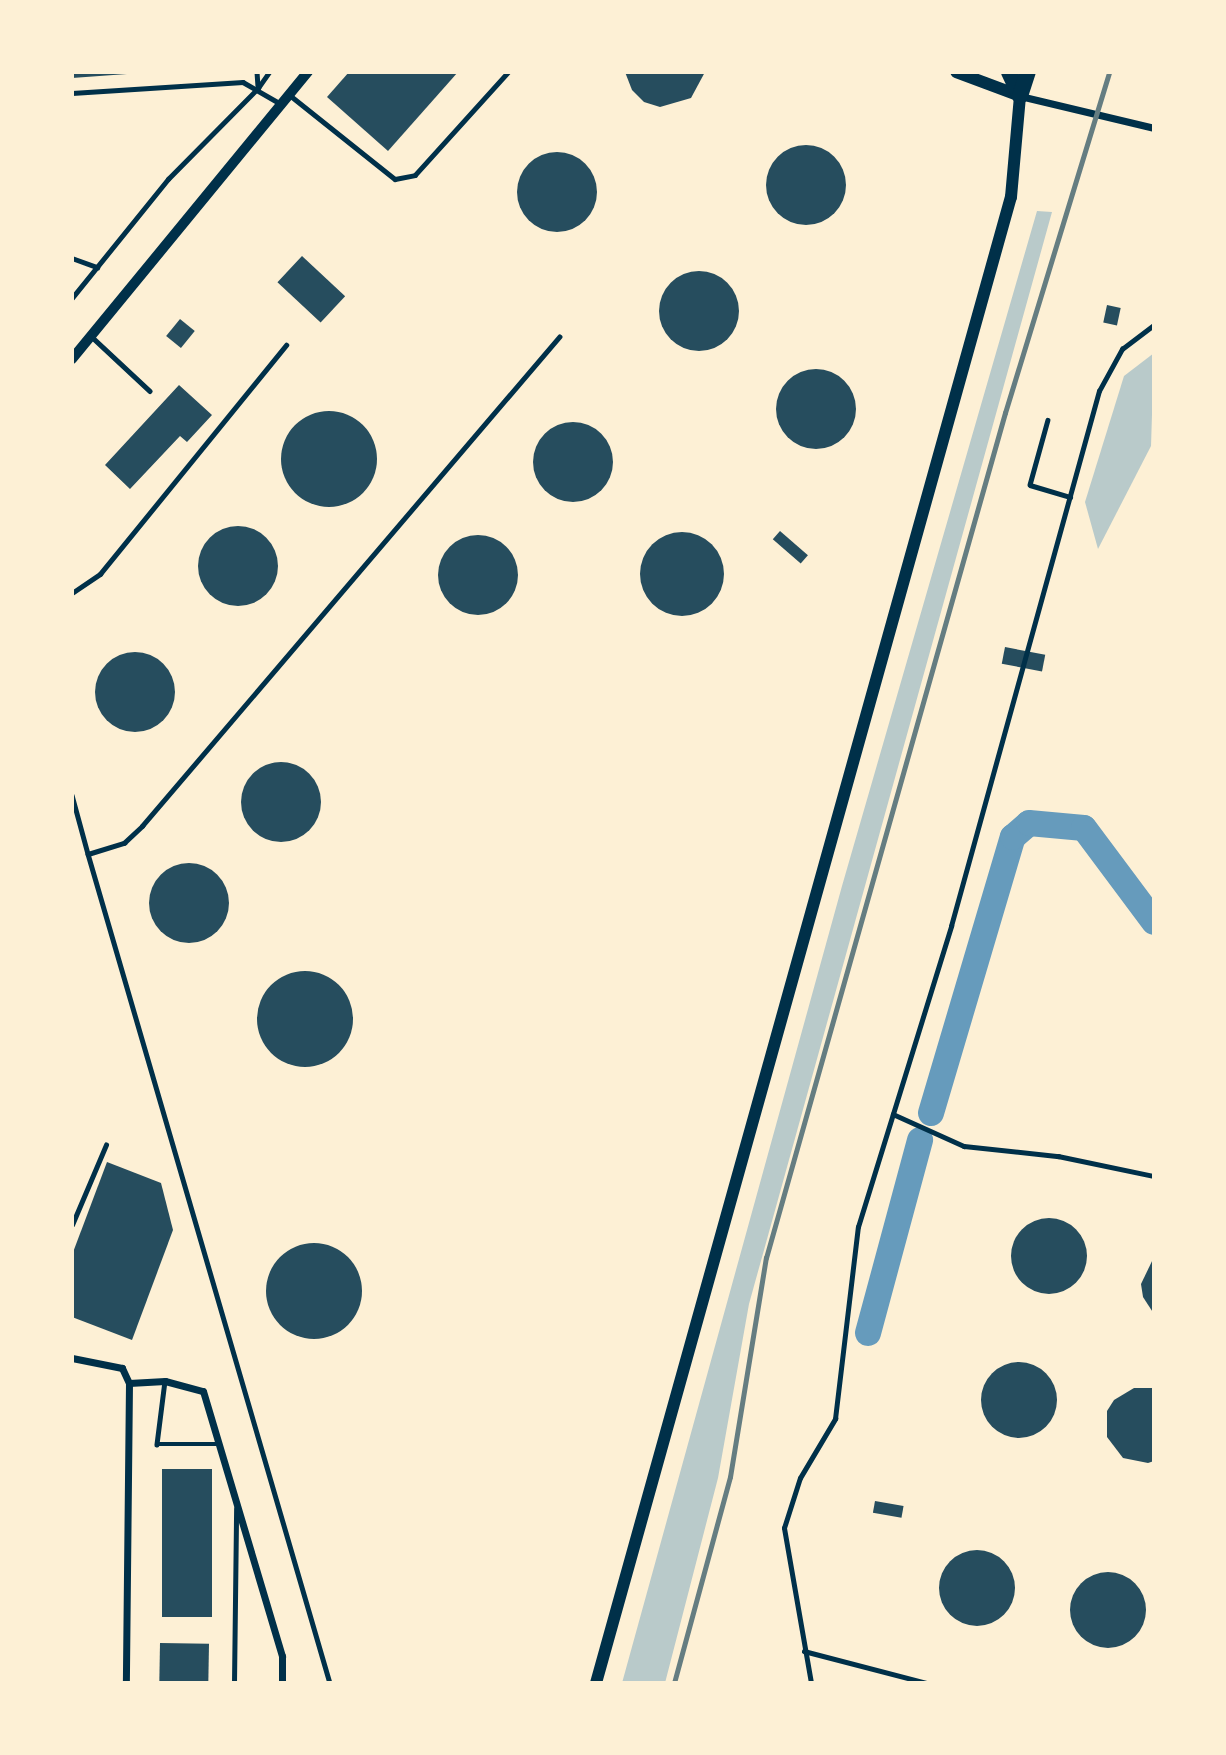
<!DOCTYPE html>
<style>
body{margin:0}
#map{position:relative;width:1226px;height:1755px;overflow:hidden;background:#fdf0d5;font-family:"Alegreya Sans",sans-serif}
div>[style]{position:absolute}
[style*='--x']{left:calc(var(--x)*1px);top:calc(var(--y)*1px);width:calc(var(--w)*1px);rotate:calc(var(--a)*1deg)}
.green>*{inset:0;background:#b9caca}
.river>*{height:26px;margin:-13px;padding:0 13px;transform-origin:13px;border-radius:13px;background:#669bbc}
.building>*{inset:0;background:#264d5e;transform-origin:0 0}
.round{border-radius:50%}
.service>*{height:4.5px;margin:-2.25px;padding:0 2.25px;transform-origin:2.25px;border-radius:2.25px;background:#003049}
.minor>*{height:7px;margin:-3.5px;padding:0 3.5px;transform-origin:3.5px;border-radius:3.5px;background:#003049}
.tertiary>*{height:10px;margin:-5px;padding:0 5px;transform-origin:5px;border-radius:5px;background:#003049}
.secondary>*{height:12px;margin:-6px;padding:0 6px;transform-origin:6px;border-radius:6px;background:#003049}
.motorway>*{height:16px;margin:-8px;padding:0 8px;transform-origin:8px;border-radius:8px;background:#003049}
.rail>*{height:4.5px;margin:-2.25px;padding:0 2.25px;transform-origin:2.25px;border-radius:2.25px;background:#657d81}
span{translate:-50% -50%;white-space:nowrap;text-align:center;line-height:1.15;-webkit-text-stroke:6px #fdf0d5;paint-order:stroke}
.frame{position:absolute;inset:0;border:74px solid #fdf0d5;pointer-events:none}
</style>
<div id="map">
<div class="green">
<div style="clip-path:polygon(1037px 211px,1052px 212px,749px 1304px,718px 1478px,665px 1683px,622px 1683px,842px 886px)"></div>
<div style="clip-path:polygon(1154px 353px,1151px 446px,1098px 549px,1085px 502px,1124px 376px)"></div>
</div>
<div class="river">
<div style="--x:931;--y:1113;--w:288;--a:-73.5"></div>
<div style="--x:1013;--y:837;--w:21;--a:-41"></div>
<div style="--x:1029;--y:823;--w:55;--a:5.2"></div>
<div style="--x:1084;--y:828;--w:117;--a:53.3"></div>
<div style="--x:868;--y:1333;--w:200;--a:-74.9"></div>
</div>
<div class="building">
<div style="clip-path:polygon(72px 72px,127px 72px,127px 74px,72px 78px)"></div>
<div style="clip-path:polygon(349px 72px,458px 72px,388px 151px,327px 97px)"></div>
<div style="clip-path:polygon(625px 72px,705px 72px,691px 98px,660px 107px,644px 102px,632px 90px)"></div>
<div class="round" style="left:766px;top:145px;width:80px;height:80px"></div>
<div class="round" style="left:517px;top:152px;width:80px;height:80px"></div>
<div style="left:302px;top:256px;width:59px;height:36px;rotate:43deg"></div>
<div class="round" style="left:659px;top:271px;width:80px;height:80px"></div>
<div style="left:1107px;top:305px;width:14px;height:18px;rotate:12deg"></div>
<div style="left:180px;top:319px;width:19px;height:22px;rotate:39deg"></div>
<div class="round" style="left:776px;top:369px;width:80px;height:80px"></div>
<div style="clip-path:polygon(179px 385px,212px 415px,187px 442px,180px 436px,130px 489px,105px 465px)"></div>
<div class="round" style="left:281px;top:411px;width:96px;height:96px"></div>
<div class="round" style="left:533px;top:422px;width:80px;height:80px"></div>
<div class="round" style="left:198px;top:526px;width:80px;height:80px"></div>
<div style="left:780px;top:531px;width:37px;height:11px;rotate:41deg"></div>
<div class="round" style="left:640px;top:532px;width:84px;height:84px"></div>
<div class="round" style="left:438px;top:535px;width:80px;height:80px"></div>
<div style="left:1005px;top:647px;width:41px;height:17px;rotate:11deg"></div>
<div class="round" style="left:95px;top:652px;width:80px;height:80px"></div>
<div class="round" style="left:241px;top:762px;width:80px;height:80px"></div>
<div class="round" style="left:149px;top:863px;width:80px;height:80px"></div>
<div class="round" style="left:257px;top:971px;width:96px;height:96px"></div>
<div style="clip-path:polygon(107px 1162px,161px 1183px,173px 1230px,132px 1340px,72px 1317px,72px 1255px)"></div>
<div class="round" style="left:1011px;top:1218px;width:76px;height:76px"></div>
<div class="round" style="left:266px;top:1243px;width:96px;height:96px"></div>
<div style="clip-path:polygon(1154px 1257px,1154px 1314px,1143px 1297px,1141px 1284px)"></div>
<div class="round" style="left:981px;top:1362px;width:76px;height:76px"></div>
<div style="clip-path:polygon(1134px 1388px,1154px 1388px,1154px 1461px,1148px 1463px,1123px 1458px,1107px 1437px,1107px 1411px,1114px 1400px)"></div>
<div style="left:162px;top:1469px;width:50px;height:148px"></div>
<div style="left:875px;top:1501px;width:29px;height:12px;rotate:10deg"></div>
<div class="round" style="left:939px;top:1550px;width:76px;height:76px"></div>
<div class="round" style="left:1070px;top:1572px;width:76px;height:76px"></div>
<div style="left:160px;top:1643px;width:49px;height:40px;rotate:1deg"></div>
</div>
<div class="service">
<div style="--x:257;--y:72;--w:16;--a:86"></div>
<div style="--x:258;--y:88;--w:19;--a:-55"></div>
<div style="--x:72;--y:93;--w:171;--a:-3.7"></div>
<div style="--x:243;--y:82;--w:44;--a:30.1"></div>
<div style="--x:291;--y:96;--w:133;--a:38.6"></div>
<div style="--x:395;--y:179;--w:20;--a:-11"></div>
<div style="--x:415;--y:175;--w:139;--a:-47.9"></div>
<div style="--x:72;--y:258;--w:27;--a:20"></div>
<div style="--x:72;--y:298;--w:153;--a:-51.1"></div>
<div style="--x:168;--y:179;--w:128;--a:-45.3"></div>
<div style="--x:92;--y:337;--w:79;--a:43"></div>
<div style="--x:1048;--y:420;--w:67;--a:105.5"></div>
<div style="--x:1030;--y:485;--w:42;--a:16.7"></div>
<div style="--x:72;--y:593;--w:34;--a:-34"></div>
<div style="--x:100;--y:574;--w:295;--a:-50.9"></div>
<div style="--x:72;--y:795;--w:61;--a:74.8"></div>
<div style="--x:88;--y:854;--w:38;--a:-17"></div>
<div style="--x:124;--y:843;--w:25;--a:-43"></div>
<div style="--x:142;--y:826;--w:643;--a:-49.54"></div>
<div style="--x:88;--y:854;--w:864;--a:73.73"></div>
<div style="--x:893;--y:1114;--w:78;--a:24.3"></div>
<div style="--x:964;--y:1146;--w:95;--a:6.1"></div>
<div style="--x:1058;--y:1156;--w:98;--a:11.8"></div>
<div style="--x:72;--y:1225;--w:87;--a:-67"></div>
<div style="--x:165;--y:1381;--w:64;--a:97.2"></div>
<div style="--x:157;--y:1444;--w:61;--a:0"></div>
<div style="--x:804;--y:1651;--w:127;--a:14.6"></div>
<div style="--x:234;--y:1683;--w:174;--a:-89.3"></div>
<div style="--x:811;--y:1683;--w:157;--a:-99.9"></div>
<div style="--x:784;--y:1528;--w:52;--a:-72.3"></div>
<div style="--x:800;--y:1478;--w:69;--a:-59.3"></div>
<div style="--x:835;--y:1419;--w:193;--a:-83.2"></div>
<div style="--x:858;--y:1227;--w:315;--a:-72.8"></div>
<div style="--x:951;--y:926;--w:555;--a:-74.54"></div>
<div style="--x:1099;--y:391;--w:48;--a:-61.3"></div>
<div style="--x:1122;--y:349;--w:40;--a:-37"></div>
</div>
<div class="minor">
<div style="--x:1020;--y:96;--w:138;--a:13.4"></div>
<div style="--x:72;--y:1358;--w:51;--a:11.3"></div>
<div style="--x:122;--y:1368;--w:17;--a:65"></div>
<div style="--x:129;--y:1383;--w:300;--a:90.6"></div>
<div style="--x:129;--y:1383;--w:36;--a:-3"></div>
<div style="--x:165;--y:1381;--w:39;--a:15"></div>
<div style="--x:203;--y:1391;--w:277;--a:73.4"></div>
<div style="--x:282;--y:1656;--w:27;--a:90"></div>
</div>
<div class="tertiary">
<div style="--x:72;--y:359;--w:372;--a:-50.6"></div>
</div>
<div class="secondary">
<div style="--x:596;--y:1683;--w:1543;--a:-74.4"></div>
<div style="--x:1011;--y:197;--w:101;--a:-84.9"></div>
<div style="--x:1020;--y:96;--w:68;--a:-159.4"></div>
</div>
<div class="motorway">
<div style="--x:1009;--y:72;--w:26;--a:65"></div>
<div style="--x:1020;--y:96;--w:25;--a:-72"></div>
</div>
<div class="rail">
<div style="--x:674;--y:1683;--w:213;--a:-74.8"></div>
<div style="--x:730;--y:1477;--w:222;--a:-80.7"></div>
<div style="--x:766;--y:1258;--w:878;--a:-74.21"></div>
<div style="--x:1005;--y:413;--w:357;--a:-73"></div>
</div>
<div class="frame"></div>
</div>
